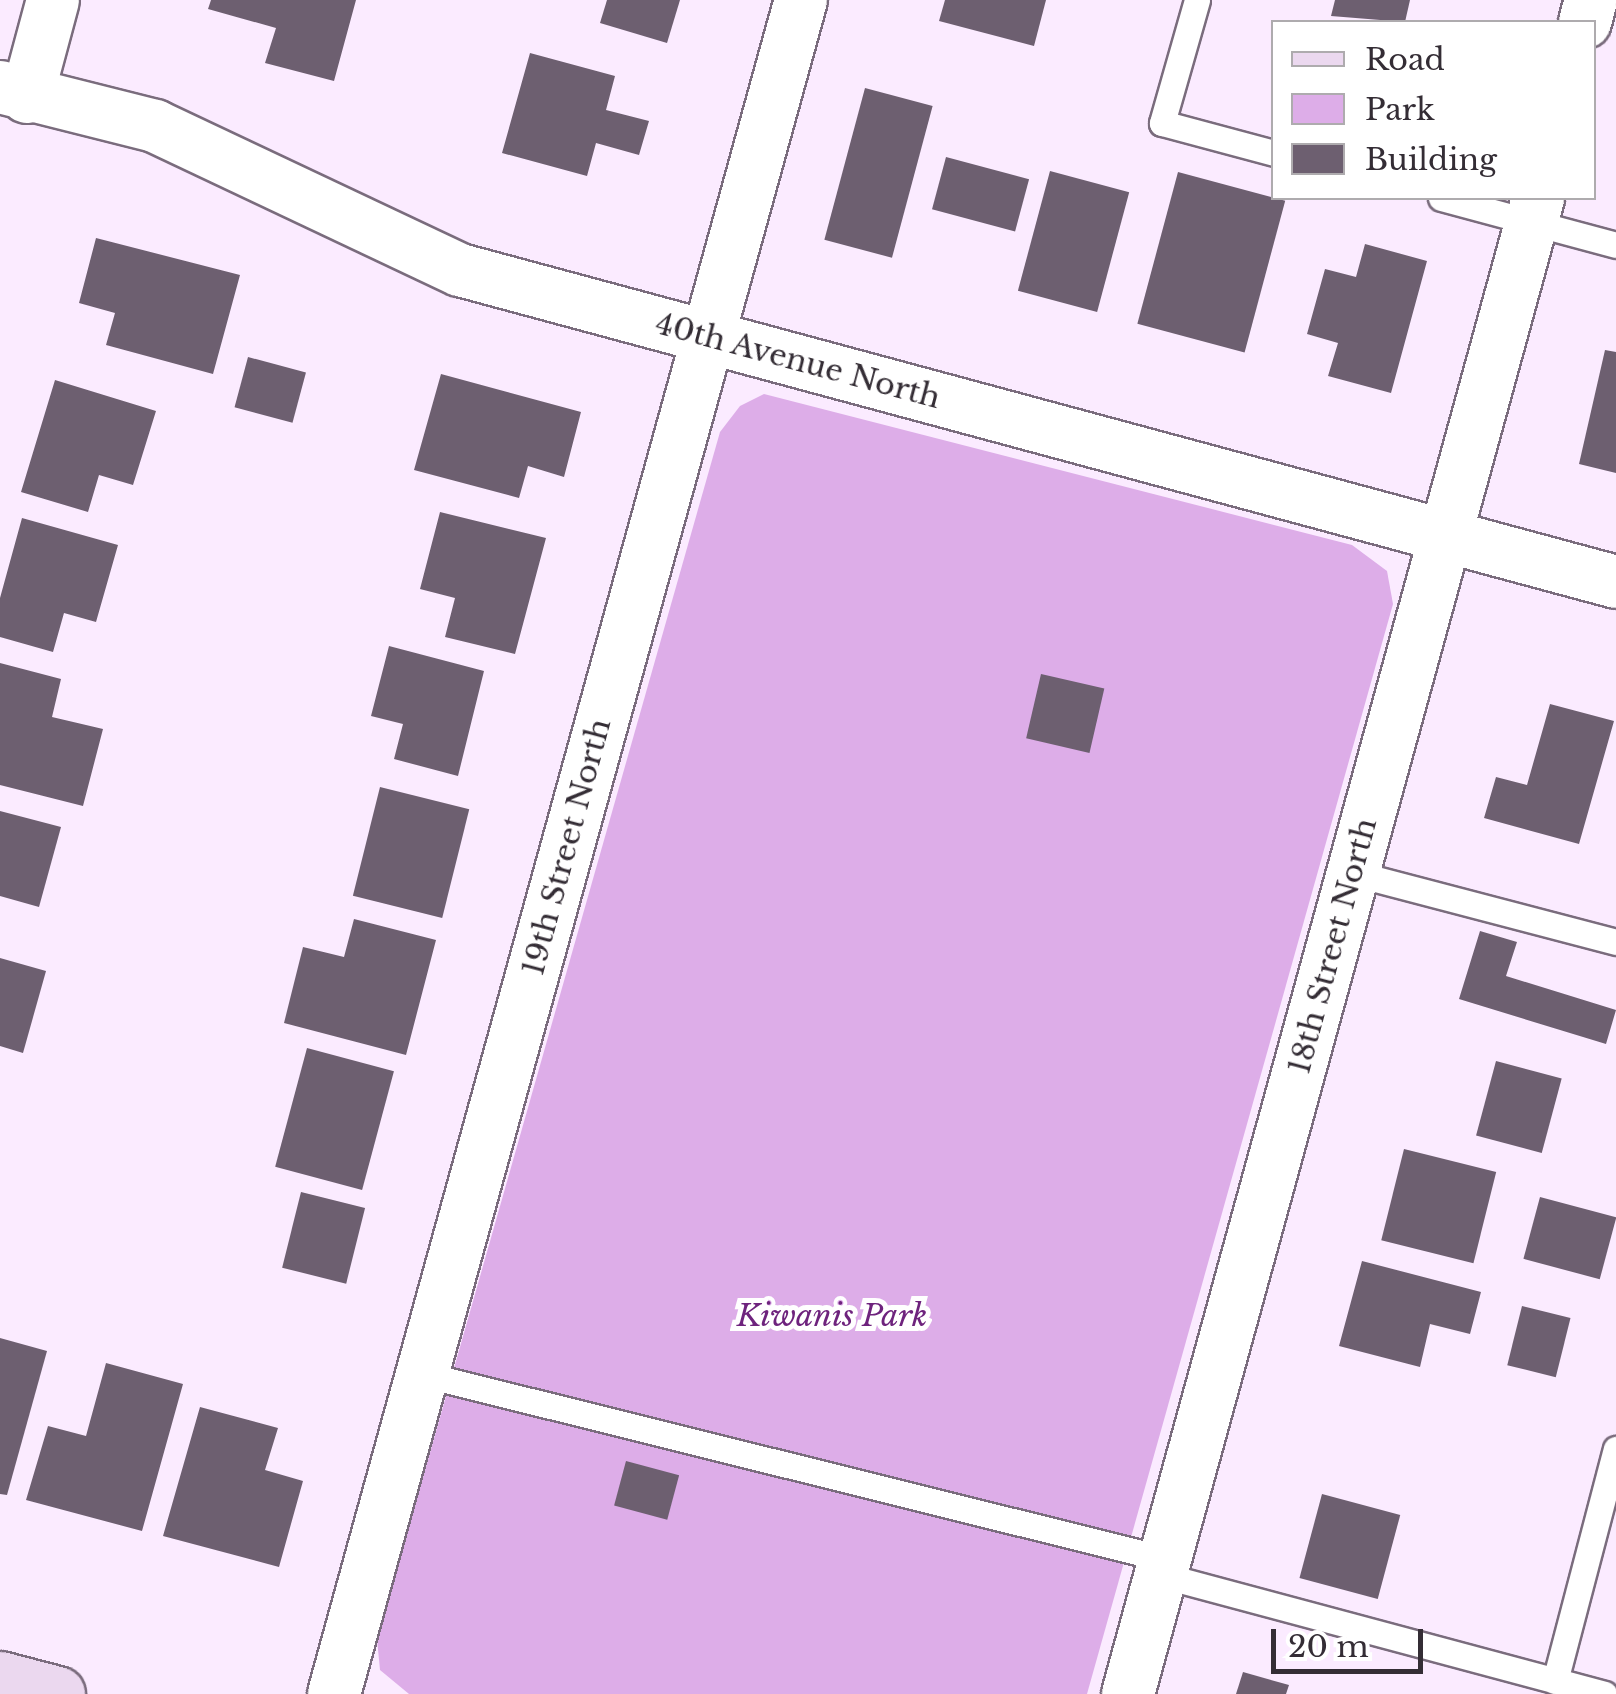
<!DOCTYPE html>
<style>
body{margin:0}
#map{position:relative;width:1616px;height:1694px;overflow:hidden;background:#fbebff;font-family:"Libre Baskerville",serif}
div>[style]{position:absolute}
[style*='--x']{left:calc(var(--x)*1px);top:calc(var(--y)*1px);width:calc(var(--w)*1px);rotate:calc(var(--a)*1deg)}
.green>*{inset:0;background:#ddade8}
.building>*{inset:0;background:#6d5f70;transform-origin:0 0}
.roads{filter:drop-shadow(2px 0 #7a6c7d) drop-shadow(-2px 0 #7a6c7d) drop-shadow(0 2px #7a6c7d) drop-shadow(0 -2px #7a6c7d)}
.lane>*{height:25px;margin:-12.5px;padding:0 12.5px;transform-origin:12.5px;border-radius:12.5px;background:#fff}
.street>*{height:52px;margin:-26px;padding:0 26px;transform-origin:26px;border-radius:26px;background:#fff}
.secondary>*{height:55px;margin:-27.5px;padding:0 27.5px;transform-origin:27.5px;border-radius:27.5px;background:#ebd8ef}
span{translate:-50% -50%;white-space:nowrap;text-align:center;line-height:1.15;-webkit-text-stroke:10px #fff;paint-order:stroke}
.street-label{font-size:30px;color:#342d35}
.park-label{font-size:30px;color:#6e237d;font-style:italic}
.legend{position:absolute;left:1271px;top:20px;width:325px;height:180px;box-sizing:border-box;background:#fff;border:2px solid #aeabae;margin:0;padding:12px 18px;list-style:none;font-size:30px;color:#342d35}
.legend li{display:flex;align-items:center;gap:20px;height:50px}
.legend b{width:50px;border:2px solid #aeabae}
.scale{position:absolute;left:1271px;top:1629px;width:152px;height:45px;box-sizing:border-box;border:5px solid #342d35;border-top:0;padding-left:12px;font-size:30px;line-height:35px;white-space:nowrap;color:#342d35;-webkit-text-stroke:8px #fff;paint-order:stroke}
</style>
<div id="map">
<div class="green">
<div style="clip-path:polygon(764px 394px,1352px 545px,1387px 571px,1393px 604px,1087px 1694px,409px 1694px,380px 1670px,377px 1639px,720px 432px,740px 406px)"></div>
</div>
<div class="building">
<div style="clip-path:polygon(211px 0,356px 0,334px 81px,265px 63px,276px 28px,208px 9px)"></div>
<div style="clip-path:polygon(607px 0,680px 0,667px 43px,600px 23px)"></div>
<div style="clip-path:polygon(945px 0,1046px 0,1034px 46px,939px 21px)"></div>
<div style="clip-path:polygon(1335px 0,1410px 0,1405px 22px,1331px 16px)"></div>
<div style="clip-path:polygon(530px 53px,615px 76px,606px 110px,649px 121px,639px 155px,596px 143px,587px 176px,502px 153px)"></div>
<div style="left:865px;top:88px;width:70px;height:157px;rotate:15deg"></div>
<div style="left:946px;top:157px;width:86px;height:54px;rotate:15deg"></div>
<div style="left:1050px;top:171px;width:82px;height:124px;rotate:15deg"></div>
<div style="left:1178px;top:172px;width:111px;height:157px;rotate:15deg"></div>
<div style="clip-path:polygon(96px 238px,240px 275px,213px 374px,106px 345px,115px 313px,79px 303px)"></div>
<div style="clip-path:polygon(1365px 244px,1427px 261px,1391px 393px,1328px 376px,1338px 343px,1307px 334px,1325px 269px,1356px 277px)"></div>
<div style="clip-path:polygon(1605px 350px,1616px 352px,1616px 473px,1579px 464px)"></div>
<div style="left:248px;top:357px;width:60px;height:52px;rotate:15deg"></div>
<div style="clip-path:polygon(441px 374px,581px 412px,564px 477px,528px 466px,519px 498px,414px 470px)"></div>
<div style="clip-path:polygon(55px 380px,156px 411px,133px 485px,99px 475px,88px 512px,21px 492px)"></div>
<div style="clip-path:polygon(440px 512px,546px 538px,515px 654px,445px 637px,455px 598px,420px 589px)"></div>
<div style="clip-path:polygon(22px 518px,118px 545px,96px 622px,64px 613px,53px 652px,0 637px,0 598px)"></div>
<div style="clip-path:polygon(389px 646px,484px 671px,458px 776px,394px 759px,403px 724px,371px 716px)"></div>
<div style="clip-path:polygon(0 663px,61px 679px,52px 717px,103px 729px,83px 806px,0 785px)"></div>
<div style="left:1041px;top:674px;width:65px;height:66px;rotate:13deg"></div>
<div style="clip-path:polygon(1550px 704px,1614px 721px,1579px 844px,1484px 818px,1496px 777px,1527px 785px)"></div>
<div style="left:380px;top:787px;width:92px;height:112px;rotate:14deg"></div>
<div style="clip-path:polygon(0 811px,61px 827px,39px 907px,0 896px)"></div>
<div style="clip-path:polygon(354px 919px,436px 940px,406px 1055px,284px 1023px,303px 947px,344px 957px)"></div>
<div style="clip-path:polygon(1480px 931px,1517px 942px,1506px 976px,1616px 1010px,1606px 1044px,1459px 999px)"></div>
<div style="clip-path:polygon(0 958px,46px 971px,23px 1053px,0 1046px)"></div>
<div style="left:307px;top:1048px;width:90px;height:123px;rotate:15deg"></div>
<div style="left:1496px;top:1061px;width:68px;height:77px;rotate:15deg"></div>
<div style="left:1404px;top:1149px;width:95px;height:94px;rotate:14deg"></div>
<div style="left:301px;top:1192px;width:66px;height:78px;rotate:14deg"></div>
<div style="left:1540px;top:1197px;width:79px;height:64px;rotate:15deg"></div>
<div style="clip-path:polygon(1362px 1261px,1481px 1292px,1470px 1334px,1430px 1324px,1420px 1367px,1339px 1346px)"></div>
<div style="left:1522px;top:1306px;width:50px;height:61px;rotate:14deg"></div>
<div style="clip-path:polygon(0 1338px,47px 1351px,7px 1495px,0 1494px)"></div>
<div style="clip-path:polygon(106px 1363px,183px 1384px,142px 1531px,26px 1500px,48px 1426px,86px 1436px)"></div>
<div style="clip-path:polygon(200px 1407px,278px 1428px,265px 1470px,303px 1481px,279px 1567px,163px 1536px)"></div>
<div style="left:626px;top:1461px;width:55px;height:46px;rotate:15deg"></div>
<div style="left:1322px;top:1494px;width:81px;height:87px;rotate:15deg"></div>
<div style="clip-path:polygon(1243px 1672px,1289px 1685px,1286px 1694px,1236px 1694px)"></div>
</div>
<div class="roads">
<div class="lane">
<div style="--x:1197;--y:0;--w:128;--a:105.9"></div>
<div style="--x:1162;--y:123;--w:116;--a:15"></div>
<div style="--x:1441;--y:198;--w:181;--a:15"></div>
<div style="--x:1353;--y:873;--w:272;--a:14.7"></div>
<div style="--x:422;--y:1374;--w:766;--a:13.98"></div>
<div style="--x:1161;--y:1575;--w:459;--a:15"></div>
<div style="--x:1555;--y:1681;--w:240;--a:-75.3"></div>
</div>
<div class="street">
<div style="--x:1585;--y:22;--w:23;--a:-75"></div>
<div style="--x:0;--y:87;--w:160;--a:14.1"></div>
<div style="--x:155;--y:126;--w:337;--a:25.3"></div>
<div style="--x:460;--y:270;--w:1197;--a:15.1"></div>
<div style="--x:27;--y:97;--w:100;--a:-75"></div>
<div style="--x:334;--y:1694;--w:1757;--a:-74.59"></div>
<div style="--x:1128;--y:1694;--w:1551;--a:-74.67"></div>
</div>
<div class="secondary">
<div style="--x:0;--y:1679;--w:59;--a:14.7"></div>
</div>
</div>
<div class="street-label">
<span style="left:798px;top:361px;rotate:15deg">40th Avenue North</span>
<span style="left:567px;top:847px;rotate:-75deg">19th Street North</span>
<span style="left:1333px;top:946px;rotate:-75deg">18th Street North</span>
</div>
<div class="park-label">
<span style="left:832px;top:1316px">Kiwanis Park</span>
</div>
<ul class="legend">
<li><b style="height:12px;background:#ebd8ef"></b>Road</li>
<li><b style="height:28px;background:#ddade8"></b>Park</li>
<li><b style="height:28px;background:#6d5f70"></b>Building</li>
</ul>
<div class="scale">20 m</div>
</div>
